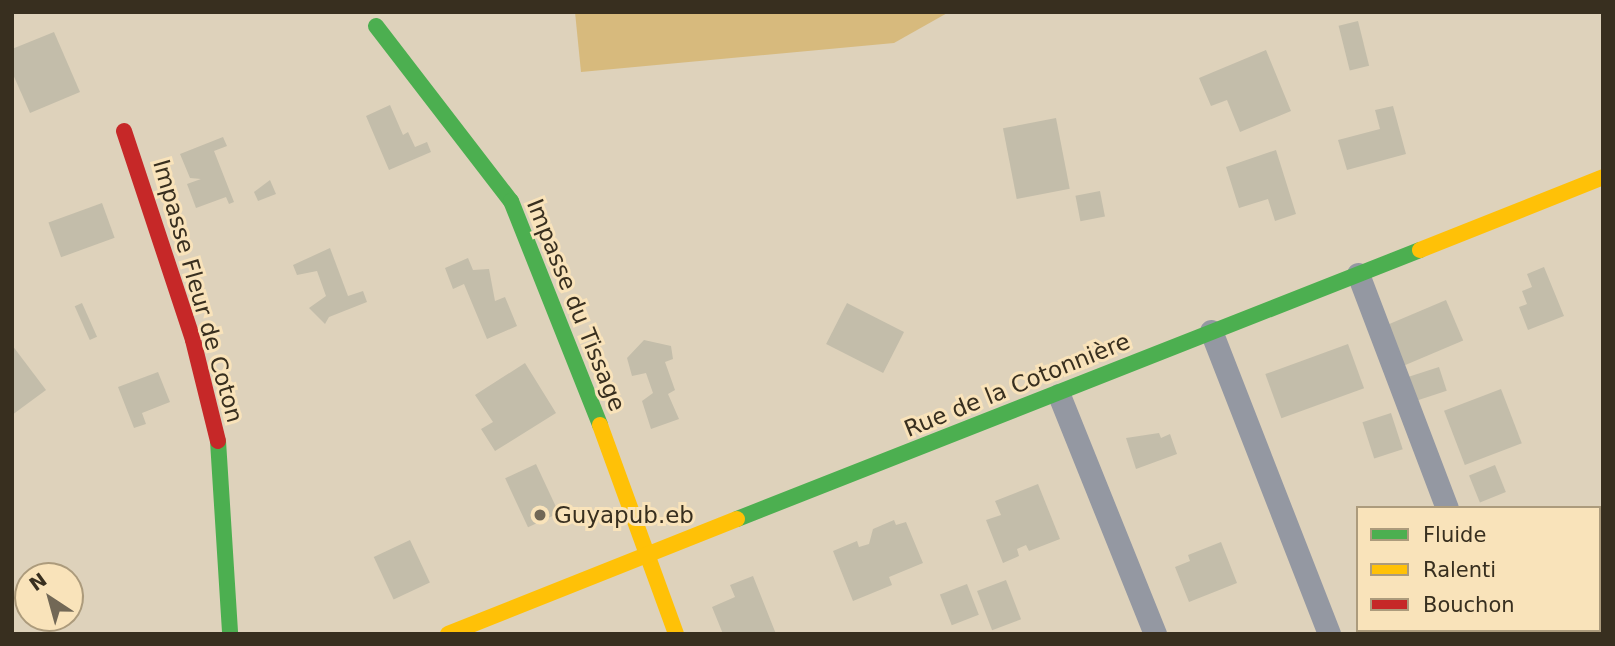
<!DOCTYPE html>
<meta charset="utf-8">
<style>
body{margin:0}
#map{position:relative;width:1615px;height:646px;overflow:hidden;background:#ded2bb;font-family:"DejaVu Sans",sans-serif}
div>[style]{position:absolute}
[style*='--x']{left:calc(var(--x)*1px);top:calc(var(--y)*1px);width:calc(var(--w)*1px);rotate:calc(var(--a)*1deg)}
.green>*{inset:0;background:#d7ba7d}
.building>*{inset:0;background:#c3bdaa;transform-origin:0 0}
.street>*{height:23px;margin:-11.5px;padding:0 11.5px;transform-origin:11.5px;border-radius:11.5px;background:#9498a2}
.fast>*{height:16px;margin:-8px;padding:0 8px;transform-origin:8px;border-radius:8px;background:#4caf50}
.slow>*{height:16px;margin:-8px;padding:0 8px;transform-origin:8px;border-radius:8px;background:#ffc107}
.jam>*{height:16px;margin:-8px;padding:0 8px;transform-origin:8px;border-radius:8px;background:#c62828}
.dots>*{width:19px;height:19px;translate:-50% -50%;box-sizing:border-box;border:4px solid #f9e3ba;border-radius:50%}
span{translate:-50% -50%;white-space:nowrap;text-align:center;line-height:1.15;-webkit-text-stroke:6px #f9e3ba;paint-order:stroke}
.street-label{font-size:23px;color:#382f1f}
.poi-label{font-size:23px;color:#382f1f}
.left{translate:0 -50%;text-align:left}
.frame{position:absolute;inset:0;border:14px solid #382f1f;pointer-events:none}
.legend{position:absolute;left:1356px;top:506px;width:245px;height:126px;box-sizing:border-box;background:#f9e3ba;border:2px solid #ac9b7c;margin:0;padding:9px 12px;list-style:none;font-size:21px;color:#382f1f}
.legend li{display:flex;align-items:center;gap:14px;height:35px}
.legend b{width:35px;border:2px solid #ac9b7c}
.north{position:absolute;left:14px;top:562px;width:70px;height:70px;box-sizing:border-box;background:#f9e3ba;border:2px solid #ac9b7c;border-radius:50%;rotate:324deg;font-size:19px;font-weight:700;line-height:28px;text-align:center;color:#382f1f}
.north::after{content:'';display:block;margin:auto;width:24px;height:32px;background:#726856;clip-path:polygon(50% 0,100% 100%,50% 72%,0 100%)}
</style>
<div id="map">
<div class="green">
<div style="clip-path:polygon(575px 12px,949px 12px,894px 43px,581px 72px)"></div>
</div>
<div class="building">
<div style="left:1358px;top:21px;width:46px;height:20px;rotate:76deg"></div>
<div style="clip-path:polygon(54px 32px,80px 92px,30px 113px,12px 72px,12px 49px)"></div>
<div style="clip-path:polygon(1266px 50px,1291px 111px,1240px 132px,1227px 100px,1211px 106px,1199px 78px)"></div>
<div style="clip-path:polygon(390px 105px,403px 135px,408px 132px,415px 147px,427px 142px,431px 152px,389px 170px,366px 116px)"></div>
<div style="clip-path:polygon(1393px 106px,1406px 154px,1347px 170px,1338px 140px,1380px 129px,1375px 110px)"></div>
<div style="left:1056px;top:118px;width:72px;height:54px;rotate:79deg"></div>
<div style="clip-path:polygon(223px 137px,227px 146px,214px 151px,234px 202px,229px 204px,226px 197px,196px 208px,187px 184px,201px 179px,190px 178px,180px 154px)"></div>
<div style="clip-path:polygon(1276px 150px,1296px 214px,1275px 221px,1268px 199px,1239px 208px,1226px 167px)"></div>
<div style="clip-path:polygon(270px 180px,276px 194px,258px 201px,254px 192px)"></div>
<div style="left:1100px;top:191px;width:26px;height:25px;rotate:79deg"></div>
<div style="left:102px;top:203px;width:37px;height:57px;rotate:70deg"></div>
<div style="clip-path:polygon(330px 248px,348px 296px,363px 291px,367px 302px,329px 317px,325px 324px,309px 308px,326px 296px,317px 271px,297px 275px,293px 265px)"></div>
<div style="clip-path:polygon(468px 258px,473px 270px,489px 269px,495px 301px,505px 297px,517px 326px,487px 339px,464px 284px,453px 289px,445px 268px)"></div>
<div style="clip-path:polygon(1544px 267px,1564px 316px,1528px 330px,1519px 307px,1527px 304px,1522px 291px,1532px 287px,1527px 274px)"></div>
<div style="left:1446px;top:300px;width:44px;height:66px;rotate:67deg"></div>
<div style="left:82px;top:303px;width:37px;height:8px;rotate:66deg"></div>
<div style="left:847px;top:303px;width:64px;height:46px;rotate:27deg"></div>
<div style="clip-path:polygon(644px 340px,671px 346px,673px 359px,665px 362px,675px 390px,668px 394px,679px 419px,651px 429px,642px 401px,653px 393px,646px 373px,632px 376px,627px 358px)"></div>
<div style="left:1348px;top:344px;width:47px;height:88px;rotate:70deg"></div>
<div style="clip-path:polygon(12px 345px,46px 390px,12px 415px)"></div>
<div style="clip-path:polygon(525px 363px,556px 413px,495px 451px,481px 429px,493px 422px,475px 395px)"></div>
<div style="left:1439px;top:367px;width:25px;height:40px;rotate:72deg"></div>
<div style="clip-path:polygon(158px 372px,170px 402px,142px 413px,146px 424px,134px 428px,118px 387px)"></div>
<div style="left:1501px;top:389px;width:58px;height:61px;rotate:69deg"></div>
<div style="left:1391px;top:413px;width:38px;height:30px;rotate:72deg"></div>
<div style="clip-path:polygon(1159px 433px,1161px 438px,1170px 434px,1177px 454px,1136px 469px,1126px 438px)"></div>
<div style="left:536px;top:464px;width:54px;height:34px;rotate:65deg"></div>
<div style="left:1495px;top:465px;width:29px;height:28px;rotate:68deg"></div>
<div style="clip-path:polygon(1038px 484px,1060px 539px,1029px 551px,1026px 545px,1017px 549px,1019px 556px,1003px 563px,986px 520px,1001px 515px,995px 501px)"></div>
<div style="clip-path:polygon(894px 520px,896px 525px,906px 522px,923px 563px,889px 577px,892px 585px,853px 601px,833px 551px,857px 541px,859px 547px,869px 544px,873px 529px)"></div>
<div style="left:410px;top:540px;width:47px;height:40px;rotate:65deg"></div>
<div style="clip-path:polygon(1221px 542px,1237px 583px,1189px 602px,1175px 567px,1190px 561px,1188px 555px)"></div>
<div style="clip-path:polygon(753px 576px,776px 634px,723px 634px,712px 607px,735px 597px,730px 585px)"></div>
<div style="left:1006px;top:580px;width:42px;height:31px;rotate:69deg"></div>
<div style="left:967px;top:584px;width:33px;height:29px;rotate:69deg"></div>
<div style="clip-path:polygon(1413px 630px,1461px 630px,1461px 631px,1414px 634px)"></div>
</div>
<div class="street">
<div style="--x:1358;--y:274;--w:250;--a:69.2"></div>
<div style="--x:1211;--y:331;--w:325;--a:68.7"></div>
<div style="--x:1059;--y:395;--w:258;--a:68.1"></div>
</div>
<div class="fast">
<div style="--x:376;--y:26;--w:221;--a:52.4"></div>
<div style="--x:511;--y:201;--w:241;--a:68.3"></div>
<div style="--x:218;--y:441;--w:193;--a:86.4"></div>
<div style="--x:737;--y:519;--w:734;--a:-21.5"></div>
</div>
<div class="slow">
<div style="--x:1420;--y:250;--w:197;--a:-21.7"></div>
<div style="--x:600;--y:425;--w:222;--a:70"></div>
<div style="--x:448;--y:634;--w:311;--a:-21.7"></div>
</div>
<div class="jam">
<div style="--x:124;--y:131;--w:220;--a:71.7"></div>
<div style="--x:193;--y:340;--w:104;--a:76.1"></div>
</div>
<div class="dots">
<div style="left:540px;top:515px;background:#726856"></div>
</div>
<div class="street-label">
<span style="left:198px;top:291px;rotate:74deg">Impasse Fleur de Coton</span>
<span style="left:576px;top:305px;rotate:68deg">Impasse du Tissage</span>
<span style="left:1017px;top:385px;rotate:-22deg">Rue de la Cotonnière</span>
</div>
<div class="poi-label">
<span class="left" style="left:554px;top:515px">Guyapub.eb</span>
</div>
<div class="frame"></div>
<ul class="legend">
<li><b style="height:9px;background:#4caf50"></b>Fluide</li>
<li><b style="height:9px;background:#ffc107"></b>Ralenti</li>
<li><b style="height:9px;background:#c62828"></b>Bouchon</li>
</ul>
<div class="north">N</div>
</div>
